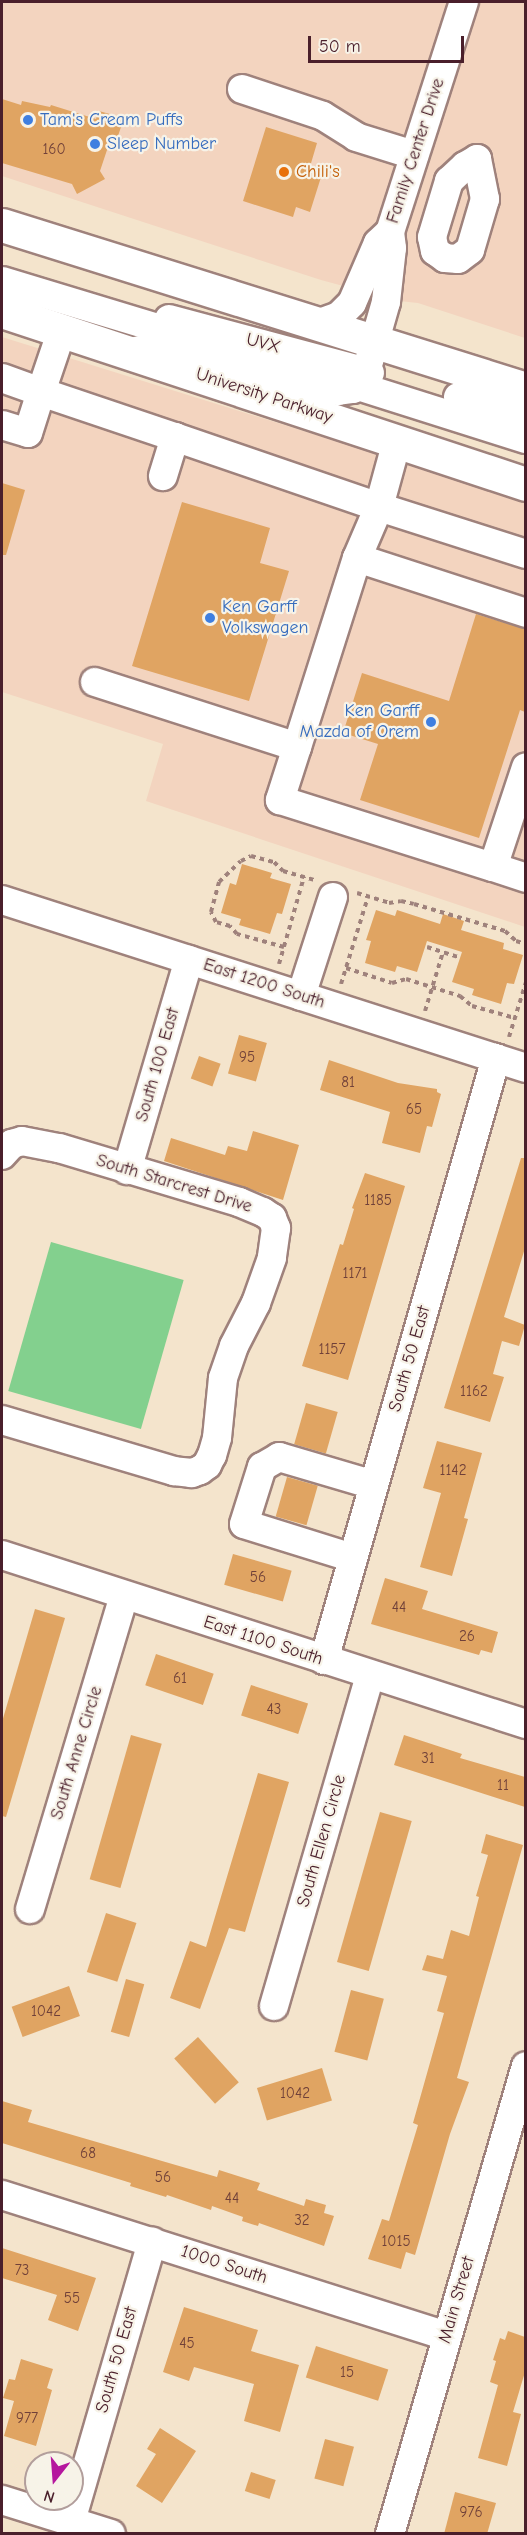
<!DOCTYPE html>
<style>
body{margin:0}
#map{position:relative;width:527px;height:2535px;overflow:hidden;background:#f4e4cc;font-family:"Comic Neue",sans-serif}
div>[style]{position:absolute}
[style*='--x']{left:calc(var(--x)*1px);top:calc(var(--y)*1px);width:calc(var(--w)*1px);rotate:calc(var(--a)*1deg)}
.built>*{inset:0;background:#f3d4bf}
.green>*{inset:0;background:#83d08e;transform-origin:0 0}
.building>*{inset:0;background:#e0a462;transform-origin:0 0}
.path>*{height:4px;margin-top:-2px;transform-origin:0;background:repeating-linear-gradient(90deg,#9f827c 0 4.5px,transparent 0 9px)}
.roads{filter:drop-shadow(2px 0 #9f827c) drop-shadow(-2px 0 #9f827c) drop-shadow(0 2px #9f827c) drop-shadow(0 -2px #9f827c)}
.minor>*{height:28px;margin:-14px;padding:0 14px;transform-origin:14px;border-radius:14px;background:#fff}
.major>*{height:33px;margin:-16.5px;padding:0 16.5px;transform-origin:16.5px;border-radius:16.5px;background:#fff}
.dots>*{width:16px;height:16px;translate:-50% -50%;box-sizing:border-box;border:3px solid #f7f3e8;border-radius:50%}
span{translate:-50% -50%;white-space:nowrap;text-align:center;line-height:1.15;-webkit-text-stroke:4.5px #f7f3e8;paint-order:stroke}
.number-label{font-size:15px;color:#704039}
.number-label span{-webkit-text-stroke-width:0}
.shop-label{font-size:18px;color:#366cbe}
.left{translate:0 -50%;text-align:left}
.right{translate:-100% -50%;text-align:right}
.street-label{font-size:18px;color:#4a1f2b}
.food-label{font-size:18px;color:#c56008}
.frame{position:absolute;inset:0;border:3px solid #4a1f2b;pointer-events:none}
.north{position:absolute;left:24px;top:2451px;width:60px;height:60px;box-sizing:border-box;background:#f7f3e8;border:2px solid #b29e9c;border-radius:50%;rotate:197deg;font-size:16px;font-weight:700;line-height:24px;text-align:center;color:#4a1f2b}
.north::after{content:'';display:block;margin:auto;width:21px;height:27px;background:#b5179e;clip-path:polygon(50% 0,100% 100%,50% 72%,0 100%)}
.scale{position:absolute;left:308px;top:36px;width:156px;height:27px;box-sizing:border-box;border:3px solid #4a1f2b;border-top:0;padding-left:8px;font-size:18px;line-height:21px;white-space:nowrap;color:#4a1f2b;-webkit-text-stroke:4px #f7f3e8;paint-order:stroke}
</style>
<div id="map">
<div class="built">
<div style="clip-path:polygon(2px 2px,525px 2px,525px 338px,418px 303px,399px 301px,321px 280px,2px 176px)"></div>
<div style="clip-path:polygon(2px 337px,525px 500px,525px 927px,146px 801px,163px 744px,2px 692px)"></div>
</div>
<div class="green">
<div style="left:51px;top:1242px;width:138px;height:155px;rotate:16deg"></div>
</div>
<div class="building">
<div style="clip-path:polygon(2px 99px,21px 105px,22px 101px,50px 107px,51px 105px,96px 119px,99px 111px,124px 118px,116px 142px,110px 141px,100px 171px,105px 179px,77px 194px,72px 184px,2px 163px)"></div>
<div style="clip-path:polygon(266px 127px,317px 143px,309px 170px,322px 174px,310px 212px,296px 207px,293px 217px,243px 201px)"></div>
<div style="clip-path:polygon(2px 483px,25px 490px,6px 555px,2px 555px)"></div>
<div style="clip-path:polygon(182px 502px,270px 528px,260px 563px,289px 571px,249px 701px,132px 666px)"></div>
<div style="clip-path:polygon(476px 614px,525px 629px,525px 712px,520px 710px,479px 838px,360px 800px,378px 744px,343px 733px,362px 673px,449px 701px)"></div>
<div style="clip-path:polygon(242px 864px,272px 873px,270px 878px,291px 884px,282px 914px,277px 913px,270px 934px,239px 925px,241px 919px,221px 913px,230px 883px,236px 885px)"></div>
<div style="clip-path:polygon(376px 910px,395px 916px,397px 910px,440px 924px,443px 914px,464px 921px,461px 930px,504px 943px,503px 949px,523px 955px,514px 984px,507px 983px,501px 1004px,472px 995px,474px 989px,452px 982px,462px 952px,427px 941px,417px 972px,397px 966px,395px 972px,365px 963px,371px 941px,366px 940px)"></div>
<div style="left:239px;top:1035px;width:29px;height:40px;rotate:16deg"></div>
<div style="left:199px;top:1056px;width:23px;height:24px;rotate:20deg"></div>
<div style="clip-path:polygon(329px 1060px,398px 1083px,437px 1089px,437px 1092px,441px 1094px,432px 1127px,427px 1126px,420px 1153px,382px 1143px,390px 1112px,320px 1090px)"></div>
<div style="clip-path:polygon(253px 1131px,299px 1145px,283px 1200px,164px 1161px,171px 1138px,225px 1155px,228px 1146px,247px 1151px)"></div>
<div style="clip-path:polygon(521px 1158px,525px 1158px,525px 1248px,504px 1317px,525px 1325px,519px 1346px,502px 1341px,493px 1374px,504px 1377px,490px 1422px,444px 1408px)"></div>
<div style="clip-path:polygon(365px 1173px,405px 1186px,348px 1380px,302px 1366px,340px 1244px,343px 1245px,354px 1209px,352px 1208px)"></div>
<div style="left:306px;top:1403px;width:33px;height:43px;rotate:16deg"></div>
<div style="clip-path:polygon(437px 1441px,482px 1453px,464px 1518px,468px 1519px,452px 1576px,420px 1567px,441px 1493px,423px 1488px)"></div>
<div style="left:287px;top:1477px;width:32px;height:41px;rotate:16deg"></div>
<div style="left:233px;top:1554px;width:61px;height:32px;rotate:16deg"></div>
<div style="clip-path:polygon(385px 1578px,428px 1591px,422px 1609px,498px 1632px,492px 1653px,481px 1650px,479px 1655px,371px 1624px)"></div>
<div style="clip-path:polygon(35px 1609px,65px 1618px,6px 1817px,2px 1816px,2px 1722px)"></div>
<div style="left:156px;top:1654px;width:61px;height:33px;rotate:19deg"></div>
<div style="left:251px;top:1685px;width:60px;height:32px;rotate:18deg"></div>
<div style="left:131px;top:1735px;width:32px;height:150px;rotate:16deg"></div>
<div style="clip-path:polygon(404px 1735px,462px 1754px,460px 1758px,525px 1777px,525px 1807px,394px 1765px)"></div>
<div style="clip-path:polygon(258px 1773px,289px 1782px,245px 1932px,229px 1928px,200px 2009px,170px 1998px,190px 1941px,206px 1947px)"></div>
<div style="left:380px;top:1812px;width:33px;height:156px;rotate:16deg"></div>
<div style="clip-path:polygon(486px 1834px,523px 1845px,457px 2078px,469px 2082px,450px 2134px,415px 2255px,406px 2252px,401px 2269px,368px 2259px,382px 2219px,389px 2221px,418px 2125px,413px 2123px,444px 2013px,437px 2011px,447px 1976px,422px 1970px,427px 1955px,443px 1959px,451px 1930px,469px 1936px,479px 1897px,476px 1896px,488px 1855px,481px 1853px)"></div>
<div style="left:106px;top:1913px;width:32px;height:62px;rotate:18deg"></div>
<div style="left:126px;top:1979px;width:19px;height:55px;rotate:16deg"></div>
<div style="left:69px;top:1986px;width:32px;height:61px;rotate:70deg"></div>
<div style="left:351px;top:1990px;width:34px;height:64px;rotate:15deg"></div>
<div style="left:198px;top:2037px;width:61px;height:32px;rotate:48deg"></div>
<div style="left:322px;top:2068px;width:34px;height:68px;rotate:73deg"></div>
<div style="clip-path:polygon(2px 2101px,32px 2110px,28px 2122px,217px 2177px,219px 2170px,260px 2183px,257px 2190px,304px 2206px,306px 2199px,326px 2205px,324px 2213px,334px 2216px,324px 2246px,259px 2223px,258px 2226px,242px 2221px,243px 2217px,212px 2206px,211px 2210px,167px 2195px,166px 2197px,130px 2186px,131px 2183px,2px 2143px)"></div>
<div style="clip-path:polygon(2px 2248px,96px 2278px,78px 2331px,48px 2320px,57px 2295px,2px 2278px)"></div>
<div style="clip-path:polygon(184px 2307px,258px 2330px,251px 2351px,299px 2365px,280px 2432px,244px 2421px,254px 2384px,194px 2367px,189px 2381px,163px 2372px)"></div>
<div style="clip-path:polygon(508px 2331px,525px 2337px,525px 2372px,513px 2412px,521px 2414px,507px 2466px,478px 2458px,498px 2385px,490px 2382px,496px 2361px,493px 2360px,500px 2338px,505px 2340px)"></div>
<div style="left:316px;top:2346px;width:76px;height:33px;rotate:18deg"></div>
<div style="clip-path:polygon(21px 2359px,53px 2369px,47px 2388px,52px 2390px,36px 2446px,4px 2436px,14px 2401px,3px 2398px,9px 2379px,15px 2380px)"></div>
<div style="clip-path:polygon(160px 2428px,196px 2451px,162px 2503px,136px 2486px,156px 2454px,147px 2449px)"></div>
<div style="left:325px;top:2439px;width:30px;height:41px;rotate:15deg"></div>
<div style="left:251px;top:2472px;width:26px;height:20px;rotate:18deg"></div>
<div style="clip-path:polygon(455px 2492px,496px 2503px,487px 2534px,444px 2534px)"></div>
</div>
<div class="path">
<div style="--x:357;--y:893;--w:34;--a:17"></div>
<div style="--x:389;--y:903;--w:12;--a:-9"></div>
<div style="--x:401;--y:901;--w:13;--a:13"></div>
<div style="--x:414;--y:904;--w:95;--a:16.5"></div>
<div style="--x:505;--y:931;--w:15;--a:42"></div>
<div style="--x:516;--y:941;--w:10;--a:17"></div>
<div style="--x:284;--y:947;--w:49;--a:-164.5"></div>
<div style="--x:237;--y:934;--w:11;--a:-131"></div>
<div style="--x:230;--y:926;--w:15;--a:-164"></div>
<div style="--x:216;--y:922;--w:11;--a:-117"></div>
<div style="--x:211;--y:912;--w:31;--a:-75"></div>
<div style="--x:219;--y:882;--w:30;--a:-44"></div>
<div style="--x:241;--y:861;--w:11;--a:-27"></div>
<div style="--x:251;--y:856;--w:24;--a:15"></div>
<div style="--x:274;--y:862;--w:13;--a:45"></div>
<div style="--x:283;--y:871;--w:35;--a:16"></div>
<div style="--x:427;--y:947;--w:33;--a:18"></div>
<div style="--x:279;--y:964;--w:91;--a:-74"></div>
<div style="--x:346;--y:968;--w:48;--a:18.1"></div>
<div style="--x:392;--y:983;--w:15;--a:-16"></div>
<div style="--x:406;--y:979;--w:57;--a:17.5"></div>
<div style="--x:460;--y:996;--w:16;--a:40"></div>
<div style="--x:472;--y:1006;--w:45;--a:15.6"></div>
<div style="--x:341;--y:984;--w:91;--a:-72.8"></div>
<div style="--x:425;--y:1011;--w:62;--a:-73"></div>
<div style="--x:509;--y:1037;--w:58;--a:-72.8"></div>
</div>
<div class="roads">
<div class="minor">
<div style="--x:242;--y:89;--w:85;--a:18.4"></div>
<div style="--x:323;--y:116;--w:39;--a:32"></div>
<div style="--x:356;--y:137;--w:61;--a:17.2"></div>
<div style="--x:477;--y:159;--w:41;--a:78.7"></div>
<div style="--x:485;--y:199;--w:53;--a:106.4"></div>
<div style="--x:470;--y:250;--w:15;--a:143"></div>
<div style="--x:458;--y:259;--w:13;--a:-176"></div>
<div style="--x:445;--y:258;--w:12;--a:-145"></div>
<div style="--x:435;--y:251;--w:14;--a:-102"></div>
<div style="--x:432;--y:237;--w:59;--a:-73.1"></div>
<div style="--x:449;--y:181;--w:22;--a:-43"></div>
<div style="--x:465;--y:166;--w:14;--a:-30"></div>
<div style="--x:2;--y:281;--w:193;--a:16.8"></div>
<div style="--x:169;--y:319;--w:208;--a:15"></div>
<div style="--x:317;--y:324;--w:23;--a:-20"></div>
<div style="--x:339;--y:316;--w:18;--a:-45"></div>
<div style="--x:352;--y:303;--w:65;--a:-66.6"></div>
<div style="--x:378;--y:243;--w:16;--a:-43"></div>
<div style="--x:131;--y:352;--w:24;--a:-12"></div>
<div style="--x:154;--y:347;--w:42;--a:5.4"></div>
<div style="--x:196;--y:351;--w:148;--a:15.7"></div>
<div style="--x:338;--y:391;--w:15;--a:-8"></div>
<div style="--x:353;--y:389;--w:6;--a:-45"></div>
<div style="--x:357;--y:385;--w:16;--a:-55"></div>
<div style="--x:366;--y:372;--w:73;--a:-74.1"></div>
<div style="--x:386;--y:302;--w:54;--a:-83.7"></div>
<div style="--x:392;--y:248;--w:16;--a:-97"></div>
<div style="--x:390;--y:232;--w:242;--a:-72.2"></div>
<div style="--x:2;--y:378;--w:41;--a:19.7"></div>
<div style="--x:41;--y:392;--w:65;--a:-71.3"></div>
<div style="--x:342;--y:381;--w:193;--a:17.5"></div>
<div style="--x:458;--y:397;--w:71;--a:16.4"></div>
<div style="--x:2;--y:425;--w:27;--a:17"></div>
<div style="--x:28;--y:433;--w:43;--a:-72.4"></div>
<div style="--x:41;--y:392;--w:141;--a:18.6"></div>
<div style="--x:397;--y:441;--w:68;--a:105.3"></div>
<div style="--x:379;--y:507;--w:154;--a:17.7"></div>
<div style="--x:357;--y:558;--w:178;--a:18"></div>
<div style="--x:95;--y:682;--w:212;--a:17.8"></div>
<div style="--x:297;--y:747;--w:198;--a:-72.4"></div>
<div style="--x:357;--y:558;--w:56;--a:-66.7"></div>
<div style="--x:379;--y:507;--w:216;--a:-161.1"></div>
<div style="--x:175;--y:437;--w:41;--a:107.1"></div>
<div style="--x:297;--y:747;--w:56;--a:107.8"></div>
<div style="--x:280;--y:800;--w:223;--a:17.5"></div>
<div style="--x:493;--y:867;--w:105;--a:-71.7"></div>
<div style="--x:493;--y:867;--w:35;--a:18"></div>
<div style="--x:2;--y:900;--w:550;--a:17.78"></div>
<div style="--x:301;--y:996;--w:104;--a:-72.1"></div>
<div style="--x:2;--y:1155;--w:15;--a:-48"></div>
<div style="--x:12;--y:1144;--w:10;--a:-17"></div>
<div style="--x:22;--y:1141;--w:38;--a:11"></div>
<div style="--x:59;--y:1148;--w:188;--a:16.7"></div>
<div style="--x:239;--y:1202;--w:26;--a:23"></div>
<div style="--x:263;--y:1212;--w:11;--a:34"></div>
<div style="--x:272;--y:1218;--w:11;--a:68"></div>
<div style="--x:276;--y:1228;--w:30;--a:98"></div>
<div style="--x:272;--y:1258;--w:48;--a:109.6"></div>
<div style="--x:256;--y:1303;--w:48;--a:117.1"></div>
<div style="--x:234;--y:1346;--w:34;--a:109"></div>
<div style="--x:223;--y:1378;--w:60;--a:95.7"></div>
<div style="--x:217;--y:1438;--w:18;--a:106"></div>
<div style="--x:212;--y:1455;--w:11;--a:117"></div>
<div style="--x:207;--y:1465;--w:9;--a:144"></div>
<div style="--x:200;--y:1470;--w:9;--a:159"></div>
<div style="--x:192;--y:1473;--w:18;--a:-174"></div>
<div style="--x:174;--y:1471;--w:179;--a:-163.5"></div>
<div style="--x:127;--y:1170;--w:219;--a:-73.6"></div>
<div style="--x:2;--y:1555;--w:551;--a:17.88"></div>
<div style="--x:353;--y:1558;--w:114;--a:-162.7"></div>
<div style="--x:244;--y:1524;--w:60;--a:-72.5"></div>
<div style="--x:262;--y:1467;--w:20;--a:-30"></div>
<div style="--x:279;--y:1457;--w:99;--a:16.4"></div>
<div style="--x:324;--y:1660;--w:626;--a:-74.05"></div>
<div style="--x:30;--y:1909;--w:327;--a:-73.3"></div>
<div style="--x:274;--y:2006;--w:344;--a:-73.8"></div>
<div style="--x:2;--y:2195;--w:467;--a:17.6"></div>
<div style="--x:2;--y:2500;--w:114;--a:17.3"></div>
<div style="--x:71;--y:2521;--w:291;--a:-73.8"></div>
<div style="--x:390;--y:2534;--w:487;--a:-73.8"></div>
</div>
<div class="major">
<div style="--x:2;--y:225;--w:549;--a:17.38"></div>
<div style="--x:2;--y:311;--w:552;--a:18.27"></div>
</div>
</div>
<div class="dots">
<div style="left:28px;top:120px;background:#3f7fe0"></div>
<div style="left:95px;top:144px;background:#3f7fe0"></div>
<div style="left:284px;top:172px;background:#e8710a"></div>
<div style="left:210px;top:618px;background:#3f7fe0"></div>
<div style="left:431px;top:722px;background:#3f7fe0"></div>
</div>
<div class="number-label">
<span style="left:54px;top:150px">160</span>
<span style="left:247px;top:1058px">95</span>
<span style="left:348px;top:1083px">81</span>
<span style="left:414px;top:1110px">65</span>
<span style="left:378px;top:1201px">1185</span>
<span style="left:355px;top:1274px">1171</span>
<span style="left:332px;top:1350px">1157</span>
<span style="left:474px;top:1392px">1162</span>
<span style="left:453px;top:1471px">1142</span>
<span style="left:258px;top:1578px">56</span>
<span style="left:399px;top:1608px">44</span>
<span style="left:467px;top:1637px">26</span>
<span style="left:180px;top:1679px">61</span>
<span style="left:274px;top:1710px">43</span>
<span style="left:428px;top:1759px">31</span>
<span style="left:503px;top:1786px">11</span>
<span style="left:46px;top:2012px">1042</span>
<span style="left:295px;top:2094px">1042</span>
<span style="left:88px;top:2154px">68</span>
<span style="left:163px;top:2178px">56</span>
<span style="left:232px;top:2199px">44</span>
<span style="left:302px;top:2221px">32</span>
<span style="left:396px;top:2242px">1015</span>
<span style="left:22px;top:2271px">73</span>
<span style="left:72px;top:2299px">55</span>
<span style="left:187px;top:2344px">45</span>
<span style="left:347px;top:2373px">15</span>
<span style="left:27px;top:2419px">977</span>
<span style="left:471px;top:2513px">976</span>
</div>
<div class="shop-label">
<span class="left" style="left:40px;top:120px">Tam's Cream Puffs</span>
<span class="left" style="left:107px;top:144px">Sleep Number</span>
<span class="left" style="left:222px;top:618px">Ken Garff<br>Volkswagen</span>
<span class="right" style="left:419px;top:722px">Ken Garff<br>Mazda of Orem</span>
</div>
<div class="street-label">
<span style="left:416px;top:151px;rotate:-72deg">Family Center Drive</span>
<span style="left:263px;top:344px;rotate:15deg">UVX</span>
<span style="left:264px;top:396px;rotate:18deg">University Parkway</span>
<span style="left:264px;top:984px;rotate:18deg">East 1200 South</span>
<span style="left:158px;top:1065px;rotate:-74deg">South 100 East</span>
<span style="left:174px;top:1184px;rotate:17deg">South Starcrest Drive</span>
<span style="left:410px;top:1359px;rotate:-74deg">South 50 East</span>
<span style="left:263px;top:1641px;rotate:18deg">East 1100 South</span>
<span style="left:77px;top:1753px;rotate:-73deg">South Anne Circle</span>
<span style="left:322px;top:1841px;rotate:-74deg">South Ellen Circle</span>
<span style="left:224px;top:2265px;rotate:18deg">1000 South</span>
<span style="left:457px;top:2300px;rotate:-74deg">Main Street</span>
<span style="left:117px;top:2360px;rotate:-74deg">South 50 East</span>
</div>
<div class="food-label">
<span class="left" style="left:296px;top:172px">Chili's</span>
</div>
<div class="frame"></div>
<div class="north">N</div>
<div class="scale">50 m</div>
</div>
